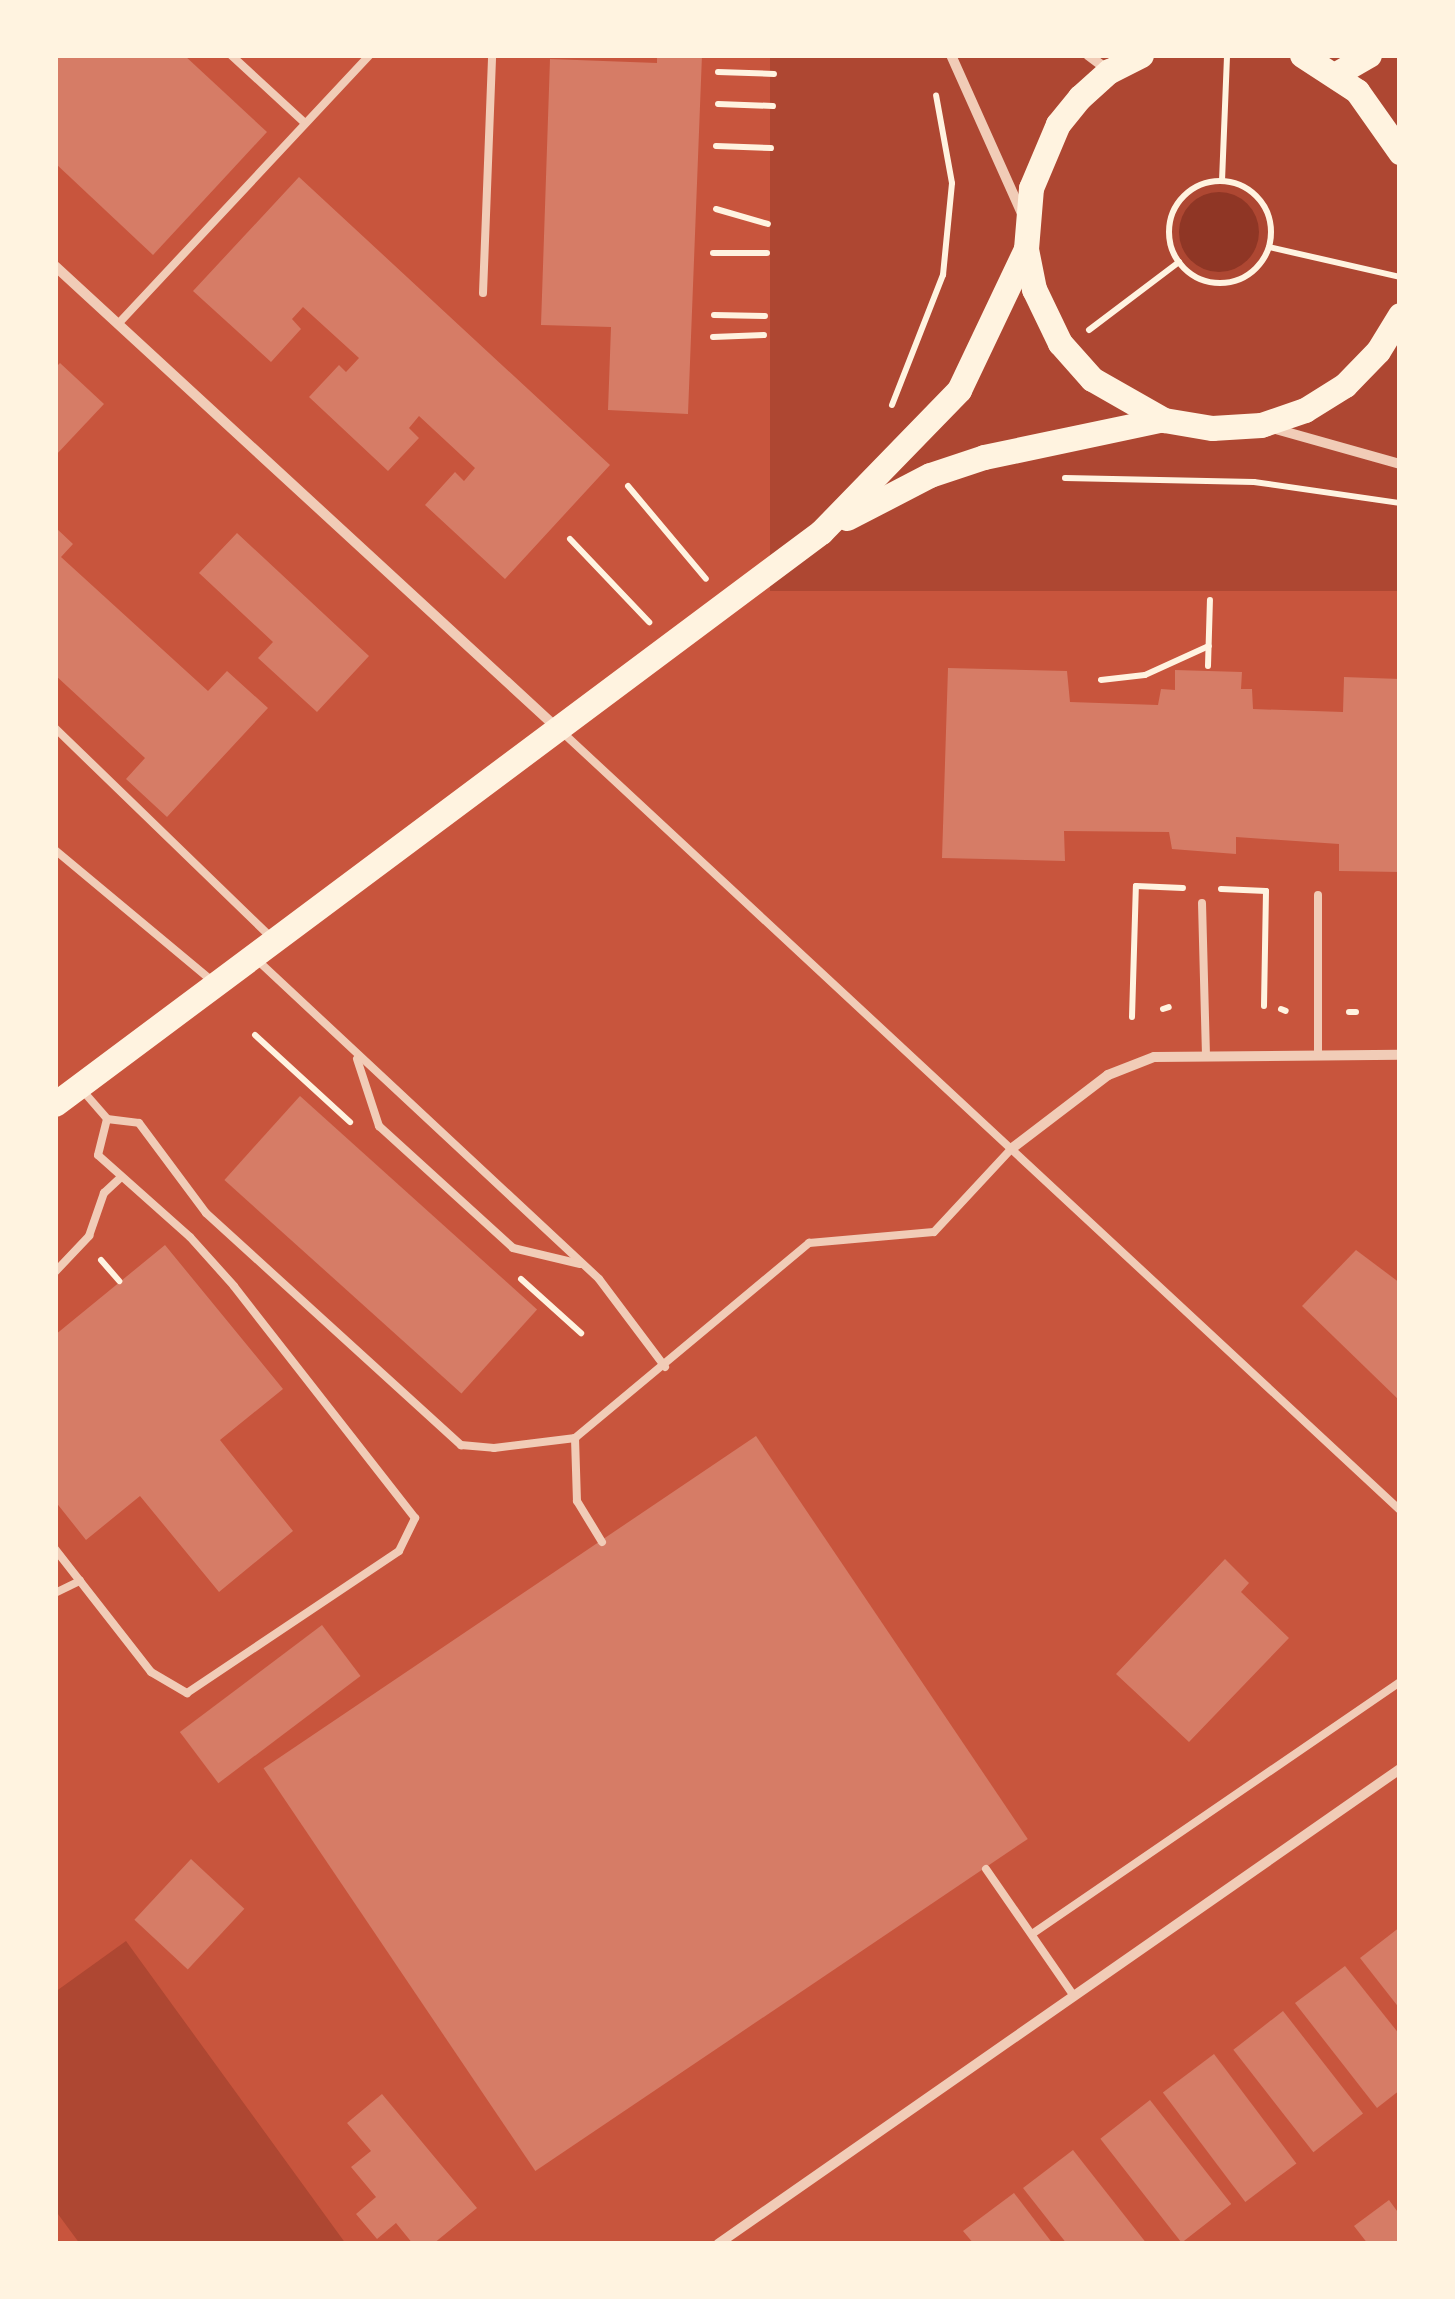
<!DOCTYPE html>
<style>
body{margin:0}
#map{position:relative;width:1455px;height:2299px;overflow:hidden;background:#c8553d;font-family:Commissioner,sans-serif}
div>[style]{position:absolute}
[style*='--x']{left:calc(var(--x)*1px);top:calc(var(--y)*1px);width:calc(var(--w)*1px);rotate:calc(var(--a)*1deg)}
.green>*{inset:0;background:#ae4732;transform-origin:0 0}
.water>*{inset:0;background:#8f3625}
.round{border-radius:50%}
.building>*{inset:0;background:#d67c66;transform-origin:0 0}
.path>*{height:6px;margin:-3px;padding:0 3px;transform-origin:3px;border-radius:3px;background:#fff3e0}
.path>.ring{margin:-3px;padding:0;box-sizing:content-box;background:none;border:6px solid #fff3e0;border-radius:50%}
.service>*{height:8px;margin:-4px;padding:0 4px;transform-origin:4px;border-radius:4px;background:#f1ccb7}
.minor>*{height:10px;margin:-5px;padding:0 5px;transform-origin:5px;border-radius:5px;background:#f1ccb7}
.primary>*{height:25px;margin:-12.5px;padding:0 12.5px;transform-origin:12.5px;border-radius:12.5px;background:#fff3e0}
span{translate:-50% -50%;white-space:nowrap;text-align:center;line-height:1.15;-webkit-text-stroke:8px #fff3e0;paint-order:stroke}
.frame{position:absolute;inset:0;border:58px solid #fff3e0;pointer-events:none}
</style>
<div id="map">
<div class="green">
<div style="left:770px;top:55px;width:630px;height:536px"></div>
<div style="clip-path:polygon(126px 1941px,346px 2244px,80px 2244px,55px 2210px,55px 1992px)"></div>
</div>
<div class="water">
<div class="round" style="left:1179px;top:192px;width:80px;height:80px"></div>
</div>
<div class="building">
<div style="clip-path:polygon(55px 55px,184px 55px,267px 132px,153px 255px,55px 163px)"></div>
<div style="clip-path:polygon(657px 55px,702px 55px,688px 414px,608px 410px,611px 327px,541px 325px,550px 59px,657px 63px)"></div>
<div style="clip-path:polygon(299px 177px,610px 465px,505px 579px,425px 505px,455px 472px,464px 481px,475px 468px,419px 416px,409px 428px,419px 438px,388px 471px,309px 397px,339px 365px,346px 372px,359px 358px,303px 307px,292px 319px,301px 329px,271px 362px,193px 291px)"></div>
<div style="clip-path:polygon(60px 363px,104px 404px,55px 456px,55px 368px)"></div>
<div style="clip-path:polygon(55px 527px,73px 544px,61px 557px,208px 691px,227px 671px,268px 708px,167px 817px,126px 779px,145px 758px,55px 675px)"></div>
<div style="clip-path:polygon(237px 533px,369px 656px,317px 712px,258px 658px,273px 642px,199px 573px)"></div>
<div style="clip-path:polygon(948px 668px,1067px 671px,1070px 702px,1158px 705px,1161px 689px,1175px 690px,1175px 670px,1242px 672px,1241px 689px,1252px 689px,1253px 709px,1343px 712px,1344px 677px,1400px 679px,1400px 872px,1339px 871px,1339px 844px,1236px 837px,1236px 854px,1172px 849px,1169px 832px,1064px 831px,1065px 861px,942px 858px)"></div>
<div style="left:300px;top:1096px;width:319px;height:113px;rotate:42deg"></div>
<div style="clip-path:polygon(165px 1245px,283px 1389px,220px 1440px,293px 1531px,219px 1592px,140px 1496px,86px 1540px,55px 1501px,55px 1335px)"></div>
<div style="clip-path:polygon(1356px 1250px,1400px 1283px,1400px 1401px,1302px 1306px)"></div>
<div style="left:756px;top:1436px;width:486px;height:594px;rotate:56deg"></div>
<div style="clip-path:polygon(1225px 1559px,1249px 1583px,1241px 1592px,1289px 1638px,1189px 1742px,1116px 1674px)"></div>
<div style="left:322px;top:1625px;width:64px;height:178px;rotate:53deg"></div>
<div style="left:191px;top:1859px;width:73px;height:83px;rotate:43deg"></div>
<div style="clip-path:polygon(1400px 1927px,1400px 2009px,1360px 1958px)"></div>
<div style="clip-path:polygon(1345px 1966px,1400px 2035px,1400px 2090px,1377px 2108px,1295px 2003px)"></div>
<div style="left:1283px;top:2011px;width:130px;height:63px;rotate:52deg"></div>
<div style="left:1214px;top:2054px;width:137px;height:64px;rotate:53deg"></div>
<div style="clip-path:polygon(382px 2094px,477px 2208px,433px 2244px,413px 2244px,396px 2223px,377px 2239px,356px 2214px,376px 2197px,351px 2167px,371px 2151px,347px 2123px)"></div>
<div style="left:1150px;top:2100px;width:132px;height:63px;rotate:52deg"></div>
<div style="clip-path:polygon(1073px 2150px,1147px 2244px,1067px 2244px,1023px 2188px)"></div>
<div style="clip-path:polygon(1014px 2193px,1053px 2244px,974px 2244px,963px 2231px)"></div>
<div style="clip-path:polygon(1389px 2200px,1400px 2215px,1400px 2244px,1368px 2244px,1354px 2226px)"></div>
</div>
<div class="path">
<div style="--x:718;--y:72;--w:56;--a:2"></div>
<div style="--x:718;--y:104;--w:55;--a:2.1"></div>
<div style="--x:716;--y:146;--w:55;--a:2.1"></div>
<div class="ring" style="left:1169px;top:181px;width:96px;height:96px"></div>
<div style="--x:1222;--y:181;--w:126;--a:-87.7"></div>
<div style="--x:716;--y:209;--w:54;--a:16.1"></div>
<div style="--x:1269;--y:247;--w:134;--a:12.9"></div>
<div style="--x:713;--y:253;--w:54;--a:0"></div>
<div style="--x:714;--y:315;--w:51;--a:1.1"></div>
<div style="--x:1089;--y:330;--w:113;--a:-37.1"></div>
<div style="--x:713;--y:337;--w:51;--a:-2.2"></div>
<div style="--x:892;--y:405;--w:140;--a:-68.6"></div>
<div style="--x:943;--y:275;--w:92;--a:-84.4"></div>
<div style="--x:952;--y:183;--w:89;--a:-100.3"></div>
<div style="--x:1065;--y:478;--w:189;--a:1.2"></div>
<div style="--x:1254;--y:482;--w:148;--a:8.2"></div>
<div style="--x:628;--y:486;--w:121;--a:50"></div>
<div style="--x:570;--y:539;--w:115;--a:46.4"></div>
<div style="--x:1208;--y:666;--w:66;--a:-88.3"></div>
<div style="--x:1101;--y:680;--w:44;--a:-6.5"></div>
<div style="--x:1145;--y:675;--w:70;--a:-24.4"></div>
<div style="--x:1221;--y:889;--w:45;--a:2.5"></div>
<div style="--x:1266;--y:891;--w:115;--a:91"></div>
<div style="--x:1163;--y:1009;--w:6;--a:-18"></div>
<div style="--x:1281;--y:1009;--w:5;--a:22"></div>
<div style="--x:1349;--y:1012;--w:7;--a:0"></div>
<div style="--x:1132;--y:1017;--w:131;--a:-88.3"></div>
<div style="--x:1136;--y:886;--w:47;--a:2.4"></div>
<div style="--x:255;--y:1035;--w:129;--a:42.5"></div>
<div style="--x:101;--y:1260;--w:28;--a:49"></div>
<div style="--x:521;--y:1279;--w:81;--a:42"></div>
</div>
<div class="service">
<div style="--x:231;--y:55;--w:100;--a:42.6"></div>
<div style="--x:483;--y:293;--w:238;--a:-87.8"></div>
<div style="--x:118;--y:324;--w:369;--a:-46.9"></div>
<div style="--x:55;--y:728;--w:301;--a:44.1"></div>
<div style="--x:561;--y:731;--w:1145;--a:42.88"></div>
<div style="--x:55;--y:850;--w:204;--a:39.8"></div>
<div style="--x:1202;--y:903;--w:150;--a:88.5"></div>
<div style="--x:256;--y:959;--w:469;--a:43"></div>
<div style="--x:599;--y:1279;--w:110;--a:53.1"></div>
<div style="--x:1318;--y:1054;--w:159;--a:-90"></div>
<div style="--x:357;--y:1059;--w:71;--a:71.8"></div>
<div style="--x:379;--y:1126;--w:181;--a:42.3"></div>
<div style="--x:513;--y:1248;--w:69;--a:13.4"></div>
<div style="--x:83;--y:1091;--w:37;--a:49"></div>
<div style="--x:107;--y:1119;--w:32;--a:7"></div>
<div style="--x:139;--y:1123;--w:112;--a:53.3"></div>
<div style="--x:206;--y:1213;--w:345;--a:42.3"></div>
<div style="--x:461;--y:1445;--w:33;--a:5"></div>
<div style="--x:494;--y:1448;--w:82;--a:-7"></div>
<div style="--x:575;--y:1438;--w:305;--a:-39.8"></div>
<div style="--x:809;--y:1243;--w:125;--a:-5"></div>
<div style="--x:934;--y:1232;--w:113;--a:-47.1"></div>
<div style="--x:55;--y:1272;--w:50;--a:-46.6"></div>
<div style="--x:89;--y:1236;--w:46;--a:-70.8"></div>
<div style="--x:104;--y:1193;--w:22;--a:-43"></div>
<div style="--x:575;--y:1438;--w:63;--a:88.2"></div>
<div style="--x:577;--y:1501;--w:48;--a:58.6"></div>
<div style="--x:55;--y:1549;--w:156;--a:52"></div>
<div style="--x:151;--y:1672;--w:42;--a:30.3"></div>
<div style="--x:187;--y:1693;--w:255;--a:-33.8"></div>
<div style="--x:399;--y:1551;--w:37;--a:-64"></div>
<div style="--x:415;--y:1518;--w:294;--a:-128"></div>
<div style="--x:234;--y:1286;--w:66;--a:-131.9"></div>
<div style="--x:190;--y:1237;--w:123;--a:-138.3"></div>
<div style="--x:98;--y:1155;--w:37;--a:-76"></div>
<div style="--x:55;--y:1593;--w:28;--a:-26"></div>
<div style="--x:986;--y:1869;--w:155;--a:55.3"></div>
<div style="--x:1032;--y:1934;--w:446;--a:-34.4"></div>
</div>
<div class="minor">
<div style="--x:951;--y:55;--w:174;--a:65.9"></div>
<div style="--x:1088;--y:55;--w:25;--a:37"></div>
<div style="--x:55;--y:266;--w:682;--a:42.62"></div>
<div style="--x:1272;--y:428;--w:133;--a:15.7"></div>
<div style="--x:1011;--y:1149;--w:122;--a:-37.3"></div>
<div style="--x:1108;--y:1075;--w:49;--a:-21.4"></div>
<div style="--x:1154;--y:1057;--w:246;--a:-0.5"></div>
<div style="--x:718;--y:2244;--w:831;--a:-34.86"></div>
</div>
<div class="primary">
<div style="--x:1141;--y:55;--w:36;--a:153"></div>
<div style="--x:1109;--y:71;--w:39;--a:138"></div>
<div style="--x:1080;--y:97;--w:35;--a:129"></div>
<div style="--x:1058;--y:124;--w:69;--a:112.9"></div>
<div style="--x:1031;--y:188;--w:61;--a:94.7"></div>
<div style="--x:1026;--y:249;--w:41;--a:78.7"></div>
<div style="--x:1034;--y:289;--w:60;--a:64.3"></div>
<div style="--x:1060;--y:343;--w:48;--a:48.4"></div>
<div style="--x:1092;--y:379;--w:83;--a:29.7"></div>
<div style="--x:1164;--y:420;--w:49;--a:9.5"></div>
<div style="--x:1212;--y:428;--w:49;--a:-3.5"></div>
<div style="--x:1261;--y:425;--w:46;--a:-18.8"></div>
<div style="--x:1305;--y:410;--w:47;--a:-32"></div>
<div style="--x:1345;--y:385;--w:47;--a:-45.9"></div>
<div style="--x:1378;--y:351;--w:42;--a:-58.6"></div>
<div style="--x:1302;--y:55;--w:66;--a:33.2"></div>
<div style="--x:1357;--y:91;--w:75;--a:54.8"></div>
<div style="--x:1336;--y:74;--w:38;--a:-30"></div>
<div style="--x:847;--y:518;--w:93;--a:-27.4"></div>
<div style="--x:930;--y:475;--w:57;--a:-18.4"></div>
<div style="--x:984;--y:457;--w:180;--a:-11.9"></div>
<div style="--x:55;--y:1104;--w:956;--a:-36.75"></div>
<div style="--x:821;--y:532;--w:198;--a:-45.8"></div>
<div style="--x:959;--y:390;--w:156;--a:-64.6"></div>
</div>
<div class="frame"></div>
</div>
